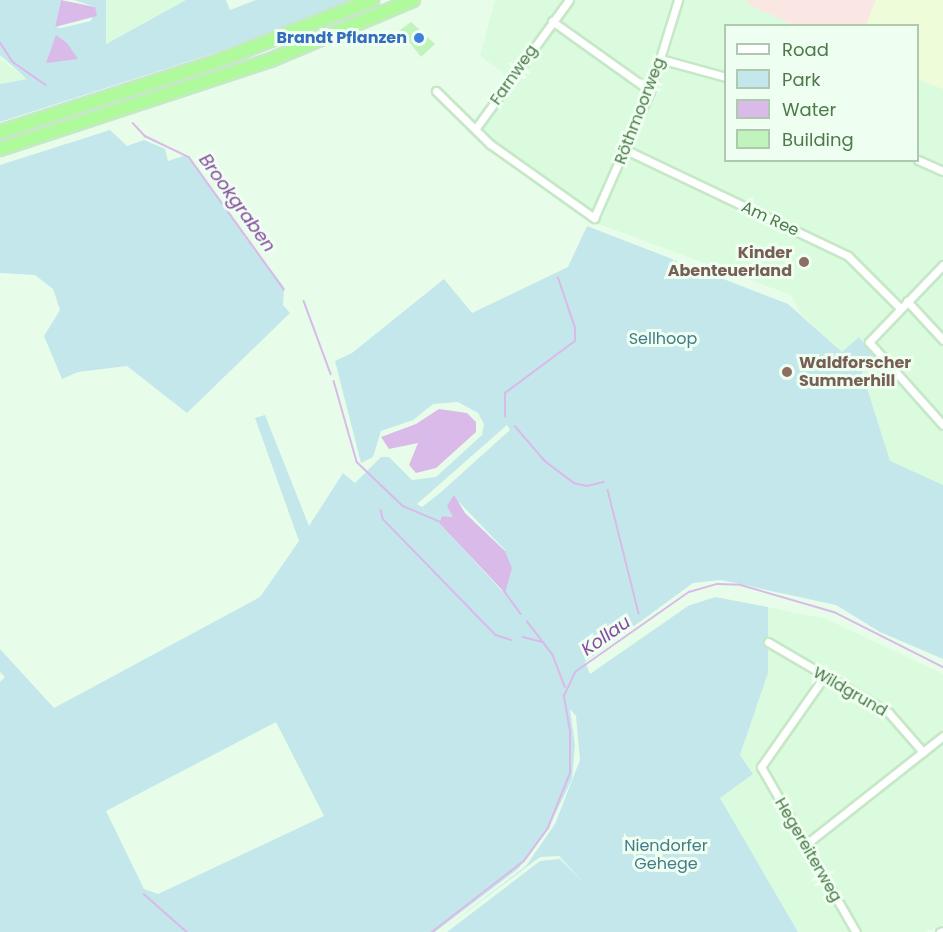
<!DOCTYPE html>
<meta charset="utf-8">
<style>
body{margin:0}
#map{position:relative;width:943px;height:932px;overflow:hidden;background:#e7fdea;font-family:Poppins,sans-serif}
div>[style]{position:absolute}
[style*='--x']{left:calc(var(--x)*1px);top:calc(var(--y)*1px);width:calc(var(--w)*1px);rotate:calc(var(--a)*1deg)}
.residential>*{inset:0;background:#dbfbde}
.education>*{inset:0;background:#fae7e3}
.medical>*{inset:0;background:#eefcda}
.green>*{inset:0;background:#c4e7ec}
.water>*{inset:0;background:#d9bae8}
.stream>*{height:1.5px;margin:-0.75px;padding:0 0.75px;transform-origin:0.75px;border-radius:0.75px;background:#d9bae8}
.building>*{inset:0;background:#c1f4bd}
.roads{filter:drop-shadow(2px 0 #c6e8c7) drop-shadow(-2px 0 #c6e8c7) drop-shadow(0 2px #c6e8c7) drop-shadow(0 -2px #c6e8c7)}
.minor>*{height:7px;margin:-3.5px;padding:0 3.5px;transform-origin:3.5px;border-radius:3.5px;background:#fff}
.motorway>*{height:12px;margin:-6px;padding:0 6px;transform-origin:6px;border-radius:6px;background:#affa9b}
.dots>*{width:16px;height:16px;translate:-50% -50%;box-sizing:border-box;border:3px solid #eefff1;border-radius:50%}
span{translate:-50% -50%;white-space:nowrap;text-align:center;line-height:1.15;-webkit-text-stroke:6px #eefff1;paint-order:stroke}
.shop-label{font-size:16px;color:#366cbe;font-weight:700}
.right{translate:-100% -50%;text-align:right}
.street-label{font-size:16px;color:#4f794a}
.education-label{font-size:16px;color:#785e54;font-weight:700}
.left{translate:0 -50%;text-align:left}
.park-label{font-size:16px;color:#467b8c}
.water-label{font-size:18px;color:#884aa3;font-style:italic}
.legend{position:absolute;left:724px;top:24px;width:195px;height:138px;box-sizing:border-box;background:#eefff1;border:2px solid #aec9ae;margin:0;padding:8px 10px;list-style:none;font-size:18px;color:#4f794a}
.legend li{display:flex;align-items:center;gap:12px;height:30px}
.legend b{width:30px;border:2px solid #aec9ae}
</style>
<div id="map">
<div class="residential">
<div style="clip-path:polygon(106px 0,186px 0,105px 44px)"></div>
<div style="clip-path:polygon(495px 0,748px 0,747px 4px,794px 25px,726px 26px,726px 160px,918px 160px,918px 79px,943px 89px,943px 485px,890px 462px,862px 372px,859px 338px,842px 352px,800px 313px,791px 295px,596px 223px,600px 215px,517px 162px,481px 130px,516px 82px,480px 56px)"></div>
<div style="clip-path:polygon(0 55px,2px 61px,28px 79px,0 84px)"></div>
<div style="clip-path:polygon(768px 607px,826px 619px,943px 674px,943px 925px,924px 932px,798px 932px,720px 798px,753px 774px,740px 755px,768px 673px)"></div>
</div>
<div class="education">
<div style="clip-path:polygon(748px 0,876px 0,866px 26px,794px 25px,747px 4px)"></div>
</div>
<div class="medical">
<div style="clip-path:polygon(876px 0,943px 0,943px 89px,918px 79px,918px 26px,866px 25px)"></div>
</div>
<div class="green">
<div style="clip-path:polygon(0 0,66px 0,61px 0,55px 27px,61px 28px,91px 21px,95px 7px,74px 0,106px 0,106px 44px,186px 0,226px 0,230px 10px,256px 0,351px 0,218px 52px,0 122px,0 84px,27px 79px,0 55px)"></div>
<div style="clip-path:polygon(110px 130px,127px 146px,144px 140px,165px 149px,168px 161px,186px 155px,284px 287px,283px 305px,290px 313px,187px 413px,127px 366px,78px 372px,62px 379px,44px 336px,60px 310px,53px 289px,35px 275px,0 273px,0 165px)"></div>
<div style="clip-path:polygon(evenodd,587px 226px,788px 304px,842px 352px,859px 337px,876px 359px,862px 372px,890px 461px,943px 485px,943px 659px,880px 632px,836px 605px,721px 580px,693px 583px,585px 662px,590px 674px,688px 606px,715px 597px,768px 607px,768px 673px,740px 755px,753px 774px,720px 798px,798px 932px,447px 932px,540px 861px,560px 859px,584px 883px,559px 856px,540px 857px,440px 932px,526px 866px,555px 824px,580px 760px,576px 716px,570px 709px,575px 745px,572px 779px,549px 827px,518px 869px,435px 932px,0 932px,0 682px,5px 677px,0 672px,0 649px,54px 708px,260px 597px,299px 541px,255px 418px,265px 415px,309px 526px,343px 473px,355px 483px,381px 457px,389px 457px,412px 480px,436px 477px,482px 435px,484px 424px,478px 413px,458px 402px,433px 404px,413px 420px,381px 431px,373px 457px,361px 463px,335px 361px,352px 353px,444px 279px,472px 313px,568px 267px,587px 226px,507px 425px,510px 430px,440px 493px,422px 507px,417px 504px,507px 425px,587px 226px,459px 502px,505px 550px,502px 591px,439px 523px,442px 516px,453px 517px,449px 508px,459px 502px,587px 226px,276px 722px,324px 816px,158px 894px,144px 889px,106px 811px,276px 722px)"></div>
</div>
<div class="water">
<div style="clip-path:polygon(61px 0,95px 7px,97px 16px,55px 27px)"></div>
<div style="clip-path:polygon(56px 35px,67px 43px,78px 59px,46px 63px)"></div>
<div style="clip-path:polygon(439px 409px,467px 413px,476px 422px,476px 432px,436px 468px,416px 473px,409px 465px,418px 443px,389px 449px,381px 437px,416px 424px)"></div>
<div style="clip-path:polygon(454px 495px,465px 513px,505px 551px,512px 568px,505px 593px,439px 523px,442px 516px,453px 517px,447px 506px)"></div>
</div>
<div class="stream">
<div style="--x:0;--y:42;--w:24;--a:57"></div>
<div style="--x:13;--y:62;--w:40;--a:34.9"></div>
<div style="--x:133;--y:123;--w:18;--a:47"></div>
<div style="--x:145;--y:136;--w:49;--a:25.5"></div>
<div style="--x:189;--y:157;--w:163;--a:54.3"></div>
<div style="--x:304;--y:301;--w:78;--a:69.7"></div>
<div style="--x:334;--y:381;--w:84;--a:74.1"></div>
<div style="--x:357;--y:462;--w:64;--a:43.7"></div>
<div style="--x:403;--y:506;--w:39;--a:23"></div>
<div style="--x:505;--y:417;--w:24;--a:-90"></div>
<div style="--x:505;--y:393;--w:87;--a:-36.6"></div>
<div style="--x:575;--y:341;--w:13;--a:-90"></div>
<div style="--x:575;--y:328;--w:53;--a:-108.8"></div>
<div style="--x:515;--y:426;--w:46;--a:49.4"></div>
<div style="--x:545;--y:461;--w:36;--a:37"></div>
<div style="--x:574;--y:483;--w:13;--a:13"></div>
<div style="--x:587;--y:486;--w:17;--a:-13"></div>
<div style="--x:608;--y:490;--w:127;--a:75.9"></div>
<div style="--x:381;--y:510;--w:9;--a:77"></div>
<div style="--x:383;--y:519;--w:162;--a:45.8"></div>
<div style="--x:496;--y:635;--w:16;--a:18"></div>
<div style="--x:505;--y:592;--w:27;--a:54"></div>
<div style="--x:527;--y:621;--w:43;--a:52.6"></div>
<div style="--x:553;--y:655;--w:34;--a:69"></div>
<div style="--x:523;--y:637;--w:21;--a:14"></div>
<div style="--x:144;--y:894;--w:57;--a:41.5"></div>
<div style="--x:432;--y:932;--w:116;--a:-37.7"></div>
<div style="--x:524;--y:861;--w:41;--a:-54"></div>
<div style="--x:548;--y:828;--w:59;--a:-68.2"></div>
<div style="--x:570;--y:773;--w:42;--a:-90"></div>
<div style="--x:570;--y:731;--w:36;--a:-100"></div>
<div style="--x:564;--y:696;--w:26;--a:-65"></div>
<div style="--x:575;--y:672;--w:139;--a:-35.1"></div>
<div style="--x:689;--y:592;--w:29;--a:-16"></div>
<div style="--x:717;--y:584;--w:24;--a:2"></div>
<div style="--x:741;--y:585;--w:97;--a:16.2"></div>
<div style="--x:834;--y:612;--w:122;--a:26.8"></div>
</div>
<div class="building">
<div style="clip-path:polygon(411px 22px,435px 44px,421px 57px,400px 30px)"></div>
</div>
<div class="roads">
<div class="minor">
<div style="--x:552;--y:21;--w:120;--a:35.5"></div>
<div style="--x:660;--y:59;--w:68;--a:15.3"></div>
<div style="--x:436;--y:91;--w:76;--a:44.5"></div>
<div style="--x:490;--y:144;--w:128;--a:35.4"></div>
<div style="--x:594;--y:218;--w:139;--a:-66.2"></div>
<div style="--x:650;--y:91;--w:95;--a:-72.9"></div>
<div style="--x:476;--y:128;--w:158;--a:-54"></div>
<div style="--x:626;--y:150;--w:246;--a:25.5"></div>
<div style="--x:848;--y:256;--w:74;--a:45"></div>
<div style="--x:918;--y:160;--w:27;--a:24"></div>
<div style="--x:943;--y:265;--w:107;--a:133.9"></div>
<div style="--x:869;--y:342;--w:111;--a:48.3"></div>
<div style="--x:907;--y:301;--w:53;--a:47.3"></div>
<div style="--x:768;--y:642;--w:140;--a:30.4"></div>
<div style="--x:889;--y:713;--w:52;--a:48.9"></div>
<div style="--x:824;--y:677;--w:110;--a:125"></div>
<div style="--x:761;--y:767;--w:190;--a:60.1"></div>
<div style="--x:805;--y:845;--w:176;--a:-38.3"></div>
<div style="--x:940;--y:932;--w:3;--a:-18"></div>
</div>
<div class="motorway">
<div style="--x:0;--y:132;--w:229;--a:-18"></div>
<div style="--x:218;--y:61;--w:166;--a:-21.6"></div>
<div style="--x:0;--y:149;--w:285;--a:-18.2"></div>
<div style="--x:271;--y:60;--w:154;--a:-22.9"></div>
</div>
</div>
<div class="dots">
<div style="left:419px;top:38px;background:#3f7fe0"></div>
<div style="left:804px;top:262px;background:#8d6e63"></div>
<div style="left:787px;top:372px;background:#8d6e63"></div>
</div>
<div class="shop-label">
<span class="right" style="left:407px;top:38px">Brandt Pflanzen</span>
</div>
<div class="street-label">
<span style="left:514px;top:75px;rotate:-55deg">Farnweg</span>
<span style="left:640px;top:111px;rotate:-69deg">Röthmoorweg</span>
<span style="left:770px;top:219px;rotate:25deg">Am Ree</span>
<span style="left:850px;top:692px;rotate:30deg">Wildgrund</span>
<span style="left:808px;top:850px;rotate:60deg">Hegereiterweg</span>
</div>
<div class="education-label">
<span class="right" style="left:792px;top:262px">Kinder<br>Abenteuerland</span>
<span class="left" style="left:799px;top:372px">Waldforscher<br>Summerhill</span>
</div>
<div class="park-label">
<span style="left:663px;top:339px">Sellhoop</span>
<span style="left:666px;top:855px">Niendorfer<br>Gehege</span>
</div>
<div class="water-label">
<span style="left:237px;top:203px;rotate:54deg">Brookgraben</span>
<span style="left:606px;top:636px;rotate:-35deg">Kollau</span>
</div>
<ul class="legend">
<li><b style="height:8px;background:#fff"></b>Road</li>
<li><b style="height:16px;background:#c4e7ec"></b>Park</li>
<li><b style="height:16px;background:#d9bae8"></b>Water</li>
<li><b style="height:16px;background:#c1f4bd"></b>Building</li>
</ul>
</div>
